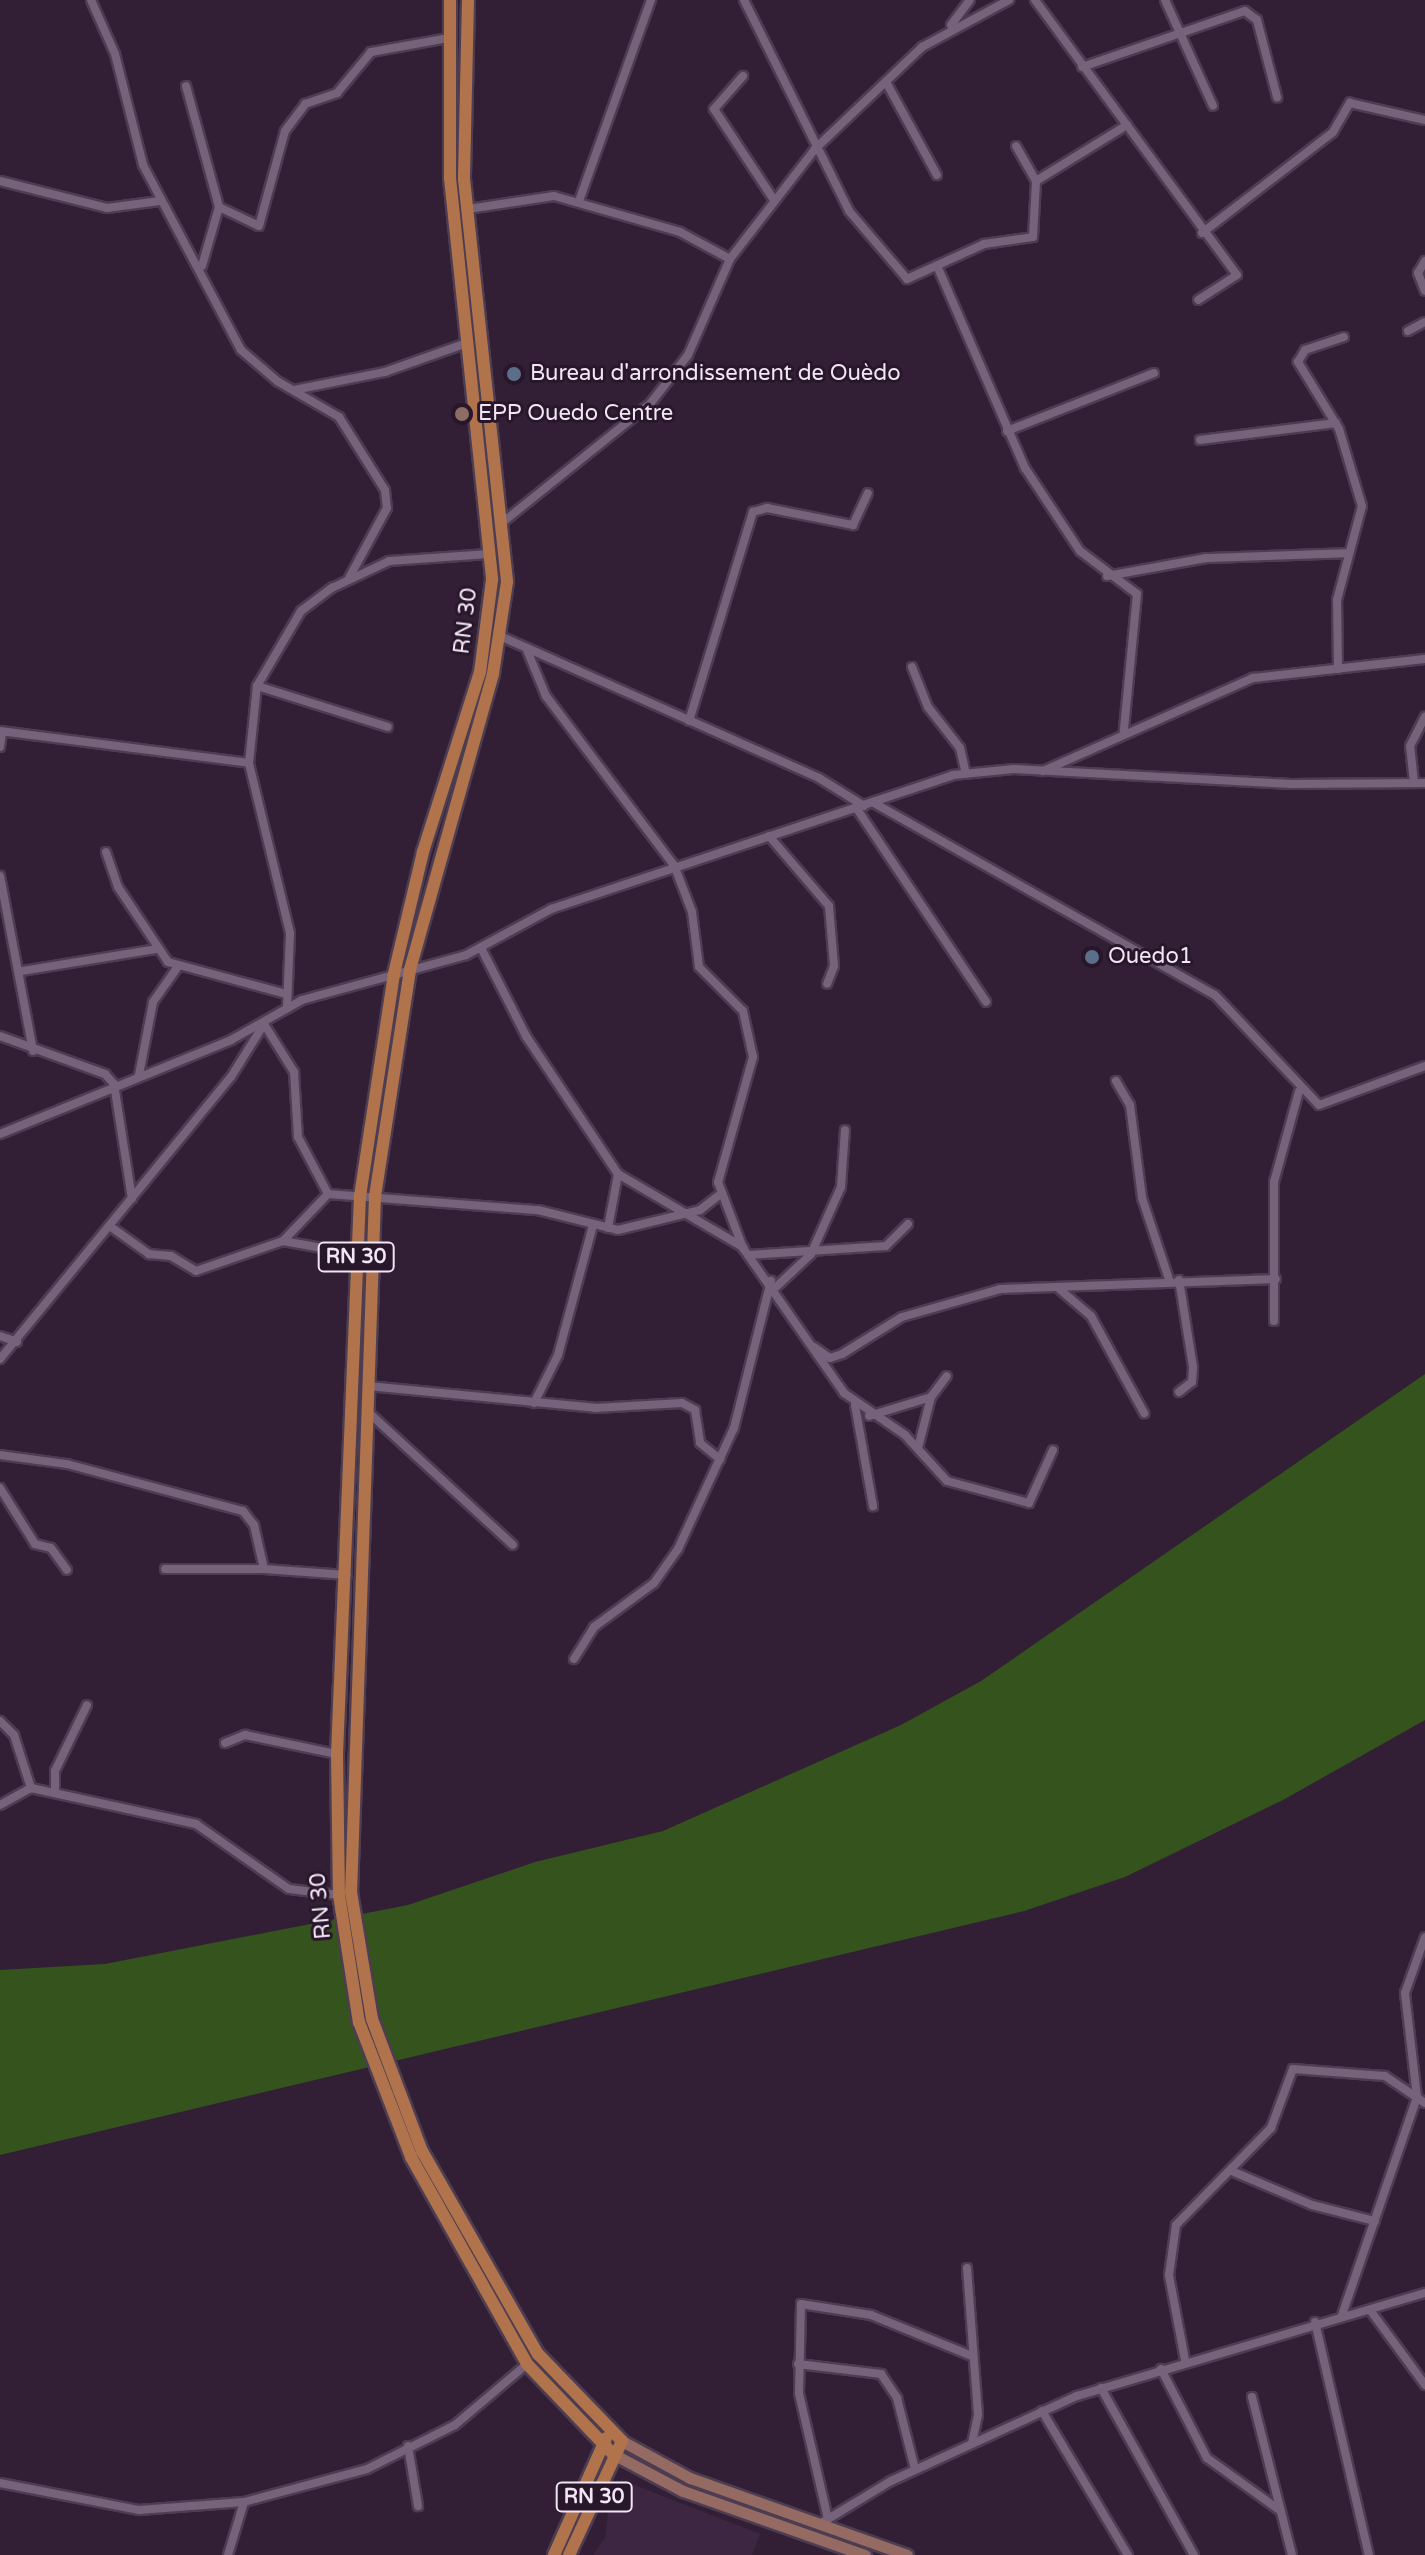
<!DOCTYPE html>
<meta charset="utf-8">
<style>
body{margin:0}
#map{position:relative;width:1425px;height:2555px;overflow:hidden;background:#321f36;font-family:"Varela Round",sans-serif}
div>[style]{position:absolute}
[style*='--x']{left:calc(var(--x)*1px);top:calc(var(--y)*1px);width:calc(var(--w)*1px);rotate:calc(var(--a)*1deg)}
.built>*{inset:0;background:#3d2642}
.green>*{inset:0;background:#35531c}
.roads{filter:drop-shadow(2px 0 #4d3d51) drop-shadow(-2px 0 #4d3d51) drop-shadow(0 2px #4d3d51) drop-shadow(0 -2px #4d3d51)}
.street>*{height:8px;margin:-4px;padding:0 4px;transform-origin:4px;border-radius:4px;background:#77627c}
.secondary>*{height:11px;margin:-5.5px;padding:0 5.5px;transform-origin:5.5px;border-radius:5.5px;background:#946a63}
.primary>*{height:12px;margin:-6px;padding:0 6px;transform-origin:6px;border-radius:6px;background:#b1734b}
.dots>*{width:22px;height:22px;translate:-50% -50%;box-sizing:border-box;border:4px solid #28162b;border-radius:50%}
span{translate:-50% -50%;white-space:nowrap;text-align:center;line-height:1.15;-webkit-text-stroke:6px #28162b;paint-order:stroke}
.shield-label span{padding:2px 6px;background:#28162b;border:2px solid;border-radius:6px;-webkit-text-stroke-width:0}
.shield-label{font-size:20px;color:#f2e5f4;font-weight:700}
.poi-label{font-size:22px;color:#f2e5f4}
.left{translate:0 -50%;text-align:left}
.street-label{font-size:22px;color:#f2e5f4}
</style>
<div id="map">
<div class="built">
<div style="clip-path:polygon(624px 2481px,760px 2534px,752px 2555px,593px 2555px,605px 2538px,611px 2484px)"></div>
</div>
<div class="green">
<div style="clip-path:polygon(1425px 1374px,1425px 1720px,1283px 1800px,1125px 1877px,1024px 1911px,0 2155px,0 1970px,105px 1964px,408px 1905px,535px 1862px,663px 1831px,901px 1725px,981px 1681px)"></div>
</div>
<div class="roads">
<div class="street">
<div style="--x:91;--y:0;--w:59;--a:66"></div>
<div style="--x:115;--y:54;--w:114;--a:75.8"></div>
<div style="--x:143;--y:165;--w:209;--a:62.1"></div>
<div style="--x:241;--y:350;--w:48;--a:40.7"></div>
<div style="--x:277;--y:381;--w:72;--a:30.1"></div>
<div style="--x:339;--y:417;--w:86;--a:57.8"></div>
<div style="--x:385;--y:490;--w:18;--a:84"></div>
<div style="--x:387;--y:508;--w:80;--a:118.5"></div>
<div style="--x:744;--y:0;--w:236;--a:63.5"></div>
<div style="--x:849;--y:211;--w:89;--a:49.5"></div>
<div style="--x:907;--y:279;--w:85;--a:-24.4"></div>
<div style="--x:984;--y:244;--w:49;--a:-8.1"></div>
<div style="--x:1033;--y:237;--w:56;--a:-86.9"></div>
<div style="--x:1036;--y:181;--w:40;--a:-119.7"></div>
<div style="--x:1035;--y:0;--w:341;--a:53.7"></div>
<div style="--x:1237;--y:275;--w:46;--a:147.3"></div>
<div style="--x:1165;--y:0;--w:116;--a:65.6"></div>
<div style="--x:951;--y:25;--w:31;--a:-53"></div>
<div style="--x:1082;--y:67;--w:172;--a:-19"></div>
<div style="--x:1245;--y:11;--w:15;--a:37"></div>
<div style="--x:1257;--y:20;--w:80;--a:75.4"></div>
<div style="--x:743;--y:76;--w:44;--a:131.3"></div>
<div style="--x:714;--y:109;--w:109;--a:56.6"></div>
<div style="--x:886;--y:82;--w:106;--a:61.3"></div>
<div style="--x:186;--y:86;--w:125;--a:74.7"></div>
<div style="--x:219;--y:207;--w:61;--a:106.1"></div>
<div style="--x:0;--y:181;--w:110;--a:14.2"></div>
<div style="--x:107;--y:208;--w:53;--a:-7.5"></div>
<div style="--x:1036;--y:181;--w:107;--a:-31.6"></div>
<div style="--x:579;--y:201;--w:214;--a:-70.3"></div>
<div style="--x:219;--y:207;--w:44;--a:25.4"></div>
<div style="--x:259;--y:226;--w:98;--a:-74.7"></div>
<div style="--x:285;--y:131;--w:34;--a:-53"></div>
<div style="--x:305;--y:104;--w:34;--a:-19"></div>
<div style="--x:337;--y:93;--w:53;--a:-50.3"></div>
<div style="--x:371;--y:52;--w:78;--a:-10.3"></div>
<div style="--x:468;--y:209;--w:87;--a:-8.6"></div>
<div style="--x:554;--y:196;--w:131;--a:15.9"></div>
<div style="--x:680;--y:232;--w:57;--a:28.4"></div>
<div style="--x:1202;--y:233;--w:165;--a:-37.6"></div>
<div style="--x:1333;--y:132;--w:34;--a:-60"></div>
<div style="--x:1350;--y:103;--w:77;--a:12.8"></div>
<div style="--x:1425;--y:261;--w:14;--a:120"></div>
<div style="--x:1418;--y:273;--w:19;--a:69"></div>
<div style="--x:938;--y:268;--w:218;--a:66.5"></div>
<div style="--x:1025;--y:468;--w:100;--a:56.5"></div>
<div style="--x:1080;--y:551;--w:71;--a:37"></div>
<div style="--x:1137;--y:594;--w:137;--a:95.5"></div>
<div style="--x:1408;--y:331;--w:19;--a:-28"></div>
<div style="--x:294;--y:390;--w:93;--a:-11.2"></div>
<div style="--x:385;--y:372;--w:84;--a:-19.5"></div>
<div style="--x:1007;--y:431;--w:158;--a:-21.5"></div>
<div style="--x:1200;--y:440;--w:137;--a:-7.1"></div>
<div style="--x:503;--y:522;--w:189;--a:-38.8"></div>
<div style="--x:650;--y:404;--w:62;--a:-52.2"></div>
<div style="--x:688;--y:355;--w:105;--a:-66.4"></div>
<div style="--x:730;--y:259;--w:139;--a:-52.3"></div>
<div style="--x:815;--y:149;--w:148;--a:-43.6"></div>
<div style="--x:922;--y:47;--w:99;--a:-28.4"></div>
<div style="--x:1107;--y:576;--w:101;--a:-10.3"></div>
<div style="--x:1206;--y:558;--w:142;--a:-2"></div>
<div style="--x:500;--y:636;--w:349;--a:24"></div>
<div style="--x:819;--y:778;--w:53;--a:31.9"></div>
<div style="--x:527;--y:650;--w:50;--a:67.6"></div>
<div style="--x:546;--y:696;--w:212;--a:52.9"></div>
<div style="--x:674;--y:865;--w:50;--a:69"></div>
<div style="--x:692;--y:912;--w:55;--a:82.7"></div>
<div style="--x:699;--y:967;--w:62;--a:45"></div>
<div style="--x:743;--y:1011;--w:47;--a:77.7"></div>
<div style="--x:753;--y:1057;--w:130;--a:105.6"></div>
<div style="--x:718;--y:1182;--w:71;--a:69.3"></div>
<div style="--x:743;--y:1248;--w:177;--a:55.1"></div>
<div style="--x:844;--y:1393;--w:74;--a:34.5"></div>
<div style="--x:905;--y:1435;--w:62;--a:47.6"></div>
<div style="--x:947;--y:1481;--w:85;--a:15"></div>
<div style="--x:1029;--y:1503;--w:58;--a:-65.6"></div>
<div style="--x:912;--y:667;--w:43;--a:68.2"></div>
<div style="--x:928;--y:707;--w:52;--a:52"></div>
<div style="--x:960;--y:748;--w:26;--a:77"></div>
<div style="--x:1338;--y:669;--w:69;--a:-90.8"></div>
<div style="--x:1337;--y:600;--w:97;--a:-75.1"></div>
<div style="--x:1362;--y:506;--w:80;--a:-106.6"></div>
<div style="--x:1339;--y:429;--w:79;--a:-121.5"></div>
<div style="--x:1298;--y:362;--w:14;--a:-60"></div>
<div style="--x:1305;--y:350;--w:41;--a:-18.4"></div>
<div style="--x:257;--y:686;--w:137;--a:17.4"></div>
<div style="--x:689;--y:721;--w:219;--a:-73"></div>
<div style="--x:753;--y:512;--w:15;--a:-16"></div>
<div style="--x:767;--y:508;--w:88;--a:11.2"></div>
<div style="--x:853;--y:525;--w:35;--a:-65"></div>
<div style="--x:0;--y:731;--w:251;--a:7.3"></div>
<div style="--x:0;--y:747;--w:15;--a:-82"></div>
<div style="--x:1043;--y:771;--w:230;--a:-23.9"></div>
<div style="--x:1253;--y:678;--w:173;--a:-6.3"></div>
<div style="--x:1414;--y:783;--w:37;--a:-96"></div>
<div style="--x:1410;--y:746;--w:33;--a:-63"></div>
<div style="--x:874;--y:803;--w:391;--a:29.4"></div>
<div style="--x:1215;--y:995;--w:151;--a:46.6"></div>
<div style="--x:1319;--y:1105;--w:113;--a:-20.2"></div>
<div style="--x:857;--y:809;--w:232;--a:56.2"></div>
<div style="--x:769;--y:836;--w:92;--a:49.4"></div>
<div style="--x:829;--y:906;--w:60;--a:85.2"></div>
<div style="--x:834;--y:966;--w:19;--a:111"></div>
<div style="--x:106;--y:852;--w:37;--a:71"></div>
<div style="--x:118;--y:887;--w:90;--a:56.3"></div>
<div style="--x:168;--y:962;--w:123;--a:15.1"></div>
<div style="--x:0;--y:876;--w:178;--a:79.3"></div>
<div style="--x:481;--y:948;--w:99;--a:62.9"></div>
<div style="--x:526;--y:1036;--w:166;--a:56.3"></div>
<div style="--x:618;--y:1174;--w:145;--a:30.3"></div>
<div style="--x:22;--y:971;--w:136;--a:-9.3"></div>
<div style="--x:287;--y:1008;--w:75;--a:-87.7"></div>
<div style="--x:290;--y:933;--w:175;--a:-103.6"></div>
<div style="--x:249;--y:763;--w:77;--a:-84.1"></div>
<div style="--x:257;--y:686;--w:87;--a:-59.6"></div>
<div style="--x:301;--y:611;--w:39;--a:-37"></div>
<div style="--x:332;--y:588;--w:63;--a:-25.3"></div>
<div style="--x:389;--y:561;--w:100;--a:-4"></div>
<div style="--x:0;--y:1036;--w:112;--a:19.9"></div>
<div style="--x:105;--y:1074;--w:13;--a:48"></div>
<div style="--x:114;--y:1084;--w:116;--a:81.1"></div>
<div style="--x:139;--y:1075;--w:74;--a:-79.1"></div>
<div style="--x:153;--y:1002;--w:42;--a:-54.8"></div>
<div style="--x:1116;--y:1081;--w:28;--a:60"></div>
<div style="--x:1130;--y:1105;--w:94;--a:82.6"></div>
<div style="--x:1142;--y:1198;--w:85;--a:71.6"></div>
<div style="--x:0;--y:1134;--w:249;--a:-22.1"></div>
<div style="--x:231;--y:1040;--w:81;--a:-29.4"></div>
<div style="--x:302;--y:1000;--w:170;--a:-15.3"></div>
<div style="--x:466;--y:955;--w:97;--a:-28.4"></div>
<div style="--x:551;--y:909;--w:424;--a:-18.4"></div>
<div style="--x:953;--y:775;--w:61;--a:-5.6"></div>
<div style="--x:1014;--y:769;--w:277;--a:3.1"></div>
<div style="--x:1291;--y:784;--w:134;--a:-0.4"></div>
<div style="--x:328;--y:1194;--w:211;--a:4.4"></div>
<div style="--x:538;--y:1210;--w:82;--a:14"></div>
<div style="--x:618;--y:1230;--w:84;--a:-13.7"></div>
<div style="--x:700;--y:1210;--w:23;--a:-38"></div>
<div style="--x:111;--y:1227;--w:47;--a:35.4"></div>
<div style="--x:149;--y:1254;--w:22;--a:5"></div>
<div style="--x:171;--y:1256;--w:29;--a:31"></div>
<div style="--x:196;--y:1271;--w:92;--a:-19"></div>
<div style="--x:283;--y:1241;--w:65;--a:-46.2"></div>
<div style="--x:608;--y:1228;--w:55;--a:-79.5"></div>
<div style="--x:283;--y:1241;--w:74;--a:10.1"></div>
<div style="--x:748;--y:1255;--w:138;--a:-3.7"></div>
<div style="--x:886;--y:1246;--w:31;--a:-45"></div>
<div style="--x:776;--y:1287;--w:48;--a:-43.3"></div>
<div style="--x:811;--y:1254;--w:73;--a:-65.9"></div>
<div style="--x:841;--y:1187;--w:57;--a:-86"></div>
<div style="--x:1057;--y:1287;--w:45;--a:40.5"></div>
<div style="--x:1091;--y:1316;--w:111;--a:61.3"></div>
<div style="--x:1274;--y:1321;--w:139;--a:-90"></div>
<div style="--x:1274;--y:1182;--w:94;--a:-74.6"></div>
<div style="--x:0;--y:1336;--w:18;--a:19"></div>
<div style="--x:814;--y:1347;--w:19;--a:35"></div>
<div style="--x:830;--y:1358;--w:13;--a:-18"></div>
<div style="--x:842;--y:1354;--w:70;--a:-31.7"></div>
<div style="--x:902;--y:1317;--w:102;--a:-15.9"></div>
<div style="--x:1000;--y:1289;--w:276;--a:-2.1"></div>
<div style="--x:0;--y:1359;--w:365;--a:-50.7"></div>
<div style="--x:231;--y:1077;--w:62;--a:-58.1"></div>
<div style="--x:264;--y:1024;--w:57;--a:58"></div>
<div style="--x:294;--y:1072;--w:65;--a:86.5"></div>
<div style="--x:298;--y:1137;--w:64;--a:62.2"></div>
<div style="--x:368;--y:1386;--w:228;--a:5.5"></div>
<div style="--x:595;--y:1408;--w:87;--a:-3.3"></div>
<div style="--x:682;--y:1403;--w:15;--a:28"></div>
<div style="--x:695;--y:1410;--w:33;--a:81"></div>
<div style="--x:700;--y:1443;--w:26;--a:39"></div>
<div style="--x:1179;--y:1392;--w:16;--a:-38"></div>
<div style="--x:1192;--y:1382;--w:15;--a:-86"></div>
<div style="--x:1193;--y:1367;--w:88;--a:-99.1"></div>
<div style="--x:534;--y:1403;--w:54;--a:-63.4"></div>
<div style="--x:558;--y:1355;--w:135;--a:-74.9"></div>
<div style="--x:855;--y:1405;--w:103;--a:79.9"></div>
<div style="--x:369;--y:1413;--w:195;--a:42.5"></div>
<div style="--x:869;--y:1416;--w:65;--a:-17"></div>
<div style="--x:918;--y:1448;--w:53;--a:-75.7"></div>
<div style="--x:931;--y:1397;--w:26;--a:-53"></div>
<div style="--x:0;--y:1455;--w:68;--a:7.7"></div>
<div style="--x:67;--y:1464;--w:182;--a:15"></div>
<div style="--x:243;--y:1511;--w:18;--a:52"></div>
<div style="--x:254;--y:1525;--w:45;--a:77.2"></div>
<div style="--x:264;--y:1569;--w:83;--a:4.1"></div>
<div style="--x:0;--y:1488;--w:66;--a:58"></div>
<div style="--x:35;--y:1544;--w:16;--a:14"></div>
<div style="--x:51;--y:1548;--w:27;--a:54"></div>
<div style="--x:165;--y:1569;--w:99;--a:0"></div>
<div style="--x:574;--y:1659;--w:38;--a:-58"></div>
<div style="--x:594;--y:1627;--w:74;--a:-36.3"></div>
<div style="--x:654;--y:1583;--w:42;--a:-54.8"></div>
<div style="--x:678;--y:1549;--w:133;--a:-65.2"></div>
<div style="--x:734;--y:1428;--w:152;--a:-75.9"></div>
<div style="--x:0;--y:1721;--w:20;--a:45"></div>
<div style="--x:14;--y:1735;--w:56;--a:72.2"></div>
<div style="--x:225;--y:1743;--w:22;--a:-22"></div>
<div style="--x:245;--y:1735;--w:94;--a:11.7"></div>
<div style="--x:55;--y:1793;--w:22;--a:-90"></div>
<div style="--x:55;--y:1771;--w:73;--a:-64.1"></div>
<div style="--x:0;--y:1805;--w:35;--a:-29"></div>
<div style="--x:31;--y:1788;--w:169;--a:12.3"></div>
<div style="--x:196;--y:1824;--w:113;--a:35"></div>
<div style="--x:289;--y:1889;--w:50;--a:6.8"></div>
<div style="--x:1234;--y:2172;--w:85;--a:22.9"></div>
<div style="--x:1312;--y:2205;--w:65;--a:14.3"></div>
<div style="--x:967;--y:2268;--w:147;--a:85.7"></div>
<div style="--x:978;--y:2415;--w:29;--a:102"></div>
<div style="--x:1370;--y:2310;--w:93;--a:53.7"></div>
<div style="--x:1342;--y:2315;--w:231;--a:-71"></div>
<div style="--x:1417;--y:2097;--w:105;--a:-96.6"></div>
<div style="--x:1405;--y:1993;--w:59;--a:-70.3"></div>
<div style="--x:1315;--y:2322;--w:239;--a:77"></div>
<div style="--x:1185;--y:2360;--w:86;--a:-100.7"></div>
<div style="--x:1169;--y:2275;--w:50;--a:-82"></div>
<div style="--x:1176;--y:2225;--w:136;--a:-45.6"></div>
<div style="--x:1271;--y:2128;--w:63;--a:-69.6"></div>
<div style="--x:1293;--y:2069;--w:92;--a:4.4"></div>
<div style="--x:1385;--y:2076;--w:48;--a:34"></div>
<div style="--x:798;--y:2364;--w:84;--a:6.9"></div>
<div style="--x:881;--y:2374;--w:29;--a:56"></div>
<div style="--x:897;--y:2398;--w:73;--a:75.8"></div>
<div style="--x:1161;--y:2369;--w:100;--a:62.7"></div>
<div style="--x:1207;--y:2458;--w:87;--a:35.7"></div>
<div style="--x:1101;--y:2388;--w:191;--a:60.9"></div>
<div style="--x:1252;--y:2397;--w:163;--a:75.8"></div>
<div style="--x:1042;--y:2411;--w:168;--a:59.2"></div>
<div style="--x:408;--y:2446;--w:61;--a:80.5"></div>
<div style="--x:0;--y:2483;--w:142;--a:11"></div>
<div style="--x:139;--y:2510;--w:105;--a:-4.4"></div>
<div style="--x:244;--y:2502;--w:127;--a:-15"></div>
<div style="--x:367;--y:2469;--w:98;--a:-26.6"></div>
<div style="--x:455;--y:2425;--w:94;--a:-40.3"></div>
<div style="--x:828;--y:2519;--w:129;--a:-103"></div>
<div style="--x:799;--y:2393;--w:89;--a:-88.7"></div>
<div style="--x:801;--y:2304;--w:71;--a:8.9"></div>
<div style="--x:871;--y:2315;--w:109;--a:22.1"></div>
<div style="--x:823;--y:2522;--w:79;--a:-31.1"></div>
<div style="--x:891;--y:2481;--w:205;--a:-24.6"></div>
<div style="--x:1077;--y:2396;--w:363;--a:-16.5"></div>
<div style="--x:228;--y:2555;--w:55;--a:-73.2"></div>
</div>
<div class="secondary">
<div style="--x:622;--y:2441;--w:77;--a:28.6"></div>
<div style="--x:690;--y:2478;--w:230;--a:19.5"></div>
<div style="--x:613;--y:2454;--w:79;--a:27.9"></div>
<div style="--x:683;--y:2491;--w:193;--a:19.4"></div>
</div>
<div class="primary">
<div style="--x:450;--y:0;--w:178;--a:90"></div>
<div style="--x:450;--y:178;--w:404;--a:84"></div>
<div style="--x:492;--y:580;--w:93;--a:97.4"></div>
<div style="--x:480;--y:672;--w:189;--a:107.6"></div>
<div style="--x:423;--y:852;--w:125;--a:103.4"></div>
<div style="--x:394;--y:974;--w:225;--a:98.7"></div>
<div style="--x:360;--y:1196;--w:558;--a:92.36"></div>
<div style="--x:337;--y:1754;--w:141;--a:89.2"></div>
<div style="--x:339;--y:1895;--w:129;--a:81.1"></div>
<div style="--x:359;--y:2022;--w:145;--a:68.9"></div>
<div style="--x:411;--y:2157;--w:237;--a:60.7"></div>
<div style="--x:527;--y:2364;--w:124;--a:46.3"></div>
<div style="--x:468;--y:0;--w:179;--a:91.3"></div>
<div style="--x:464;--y:179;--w:405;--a:83.9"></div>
<div style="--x:507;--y:582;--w:93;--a:98.7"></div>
<div style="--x:493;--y:674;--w:307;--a:105.7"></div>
<div style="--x:410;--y:970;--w:229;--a:98.8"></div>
<div style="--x:375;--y:1196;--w:696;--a:91.97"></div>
<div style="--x:351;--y:1892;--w:129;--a:80.6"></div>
<div style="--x:372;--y:2019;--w:141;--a:69.3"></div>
<div style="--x:422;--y:2151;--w:234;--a:60.3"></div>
<div style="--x:538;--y:2354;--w:121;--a:46"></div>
<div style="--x:622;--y:2441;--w:126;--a:114.9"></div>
<div style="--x:554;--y:2555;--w:128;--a:-66"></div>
</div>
</div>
<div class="dots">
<div style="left:514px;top:374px;background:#5c6f8a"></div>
<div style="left:462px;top:414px;background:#8d6e63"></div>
<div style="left:1092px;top:957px;background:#5c6f8a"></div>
</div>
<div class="shield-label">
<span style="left:356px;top:1257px">RN 30</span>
<span style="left:594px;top:2497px">RN 30</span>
</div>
<div class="poi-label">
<span class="left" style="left:530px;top:374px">Bureau d'arrondissement de Ouèdo</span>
<span class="left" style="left:478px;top:414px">EPP Ouedo Centre</span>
<span class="left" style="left:1108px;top:957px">Ouedo1</span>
</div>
<div class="street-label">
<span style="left:466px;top:621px;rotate:-83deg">RN 30</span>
<span style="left:321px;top:1906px;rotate:-95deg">RN 30</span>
</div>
</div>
